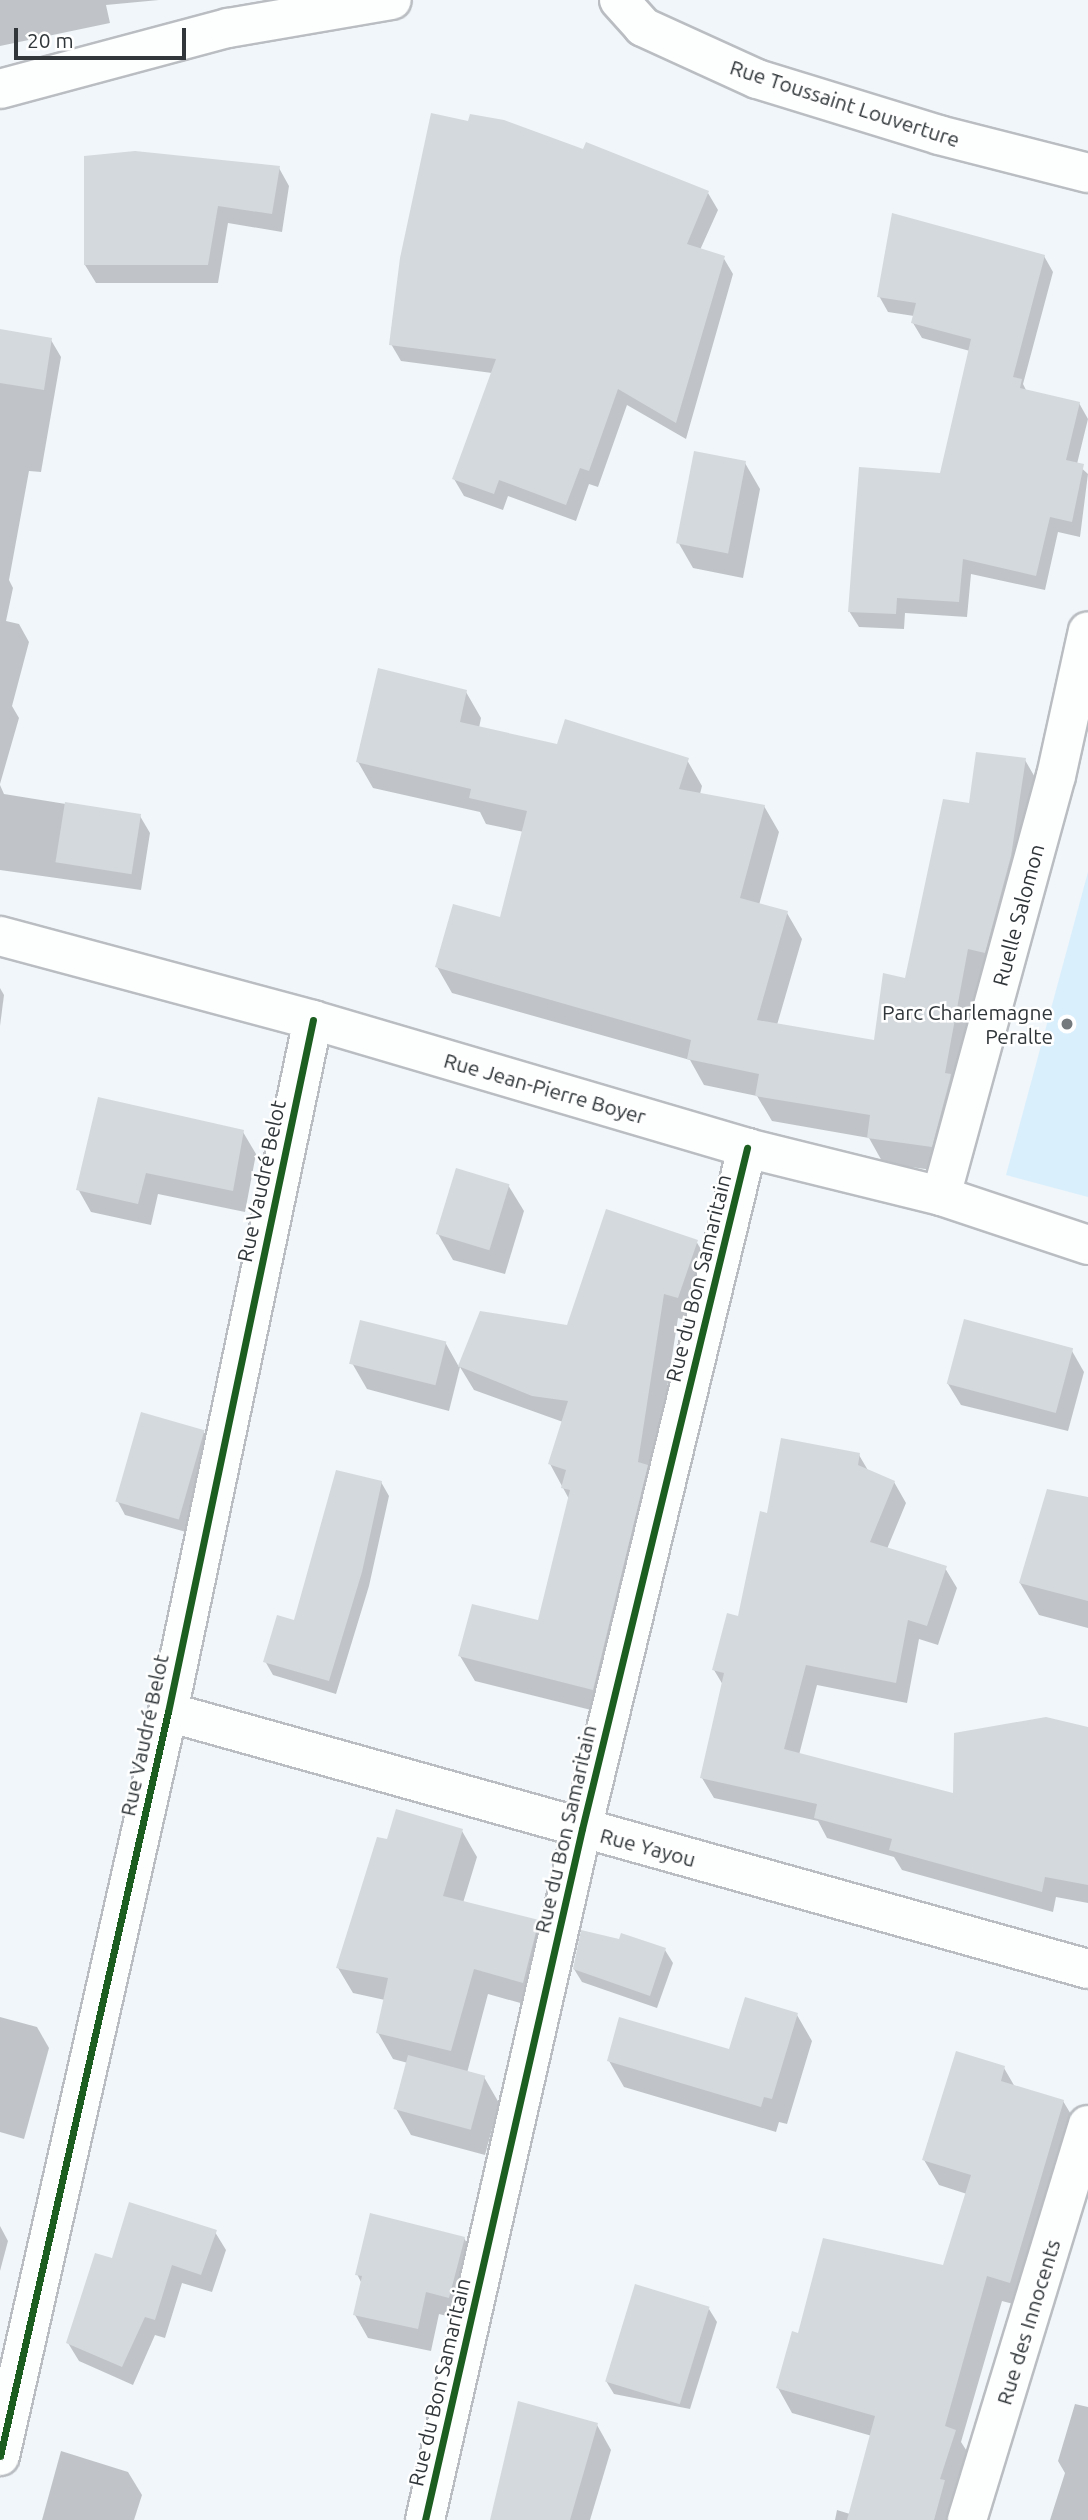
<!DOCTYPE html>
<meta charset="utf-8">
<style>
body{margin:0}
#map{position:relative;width:1088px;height:2520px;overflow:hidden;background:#f0f6fa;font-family:Ubuntu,sans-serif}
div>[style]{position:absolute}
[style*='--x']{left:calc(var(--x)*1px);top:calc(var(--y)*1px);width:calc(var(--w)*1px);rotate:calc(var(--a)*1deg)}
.green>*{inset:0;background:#daeffc}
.shadow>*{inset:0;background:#0003}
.building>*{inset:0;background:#d4d9dd;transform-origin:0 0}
.roads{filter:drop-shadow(2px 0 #babec2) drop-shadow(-2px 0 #babec2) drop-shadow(0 2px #babec2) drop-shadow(0 -2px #babec2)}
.minor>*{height:38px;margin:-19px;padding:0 19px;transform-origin:19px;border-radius:19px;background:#fdfefe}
.cycleway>*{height:7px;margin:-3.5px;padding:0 3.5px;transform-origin:3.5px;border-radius:3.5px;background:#1b5e20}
.dots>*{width:19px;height:19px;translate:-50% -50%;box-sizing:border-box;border:4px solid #fff;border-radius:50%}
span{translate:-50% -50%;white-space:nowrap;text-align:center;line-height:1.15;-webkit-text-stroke:5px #fff;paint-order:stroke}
.street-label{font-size:21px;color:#303639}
.poi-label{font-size:21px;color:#303639}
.right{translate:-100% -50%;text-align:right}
.scale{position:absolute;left:14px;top:28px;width:172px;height:32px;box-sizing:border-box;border:4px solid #303639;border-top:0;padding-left:9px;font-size:21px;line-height:24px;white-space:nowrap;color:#303639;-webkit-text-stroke:5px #fff;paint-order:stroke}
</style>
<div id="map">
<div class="green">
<div style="clip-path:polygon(1088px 872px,1088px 1197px,1006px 1175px)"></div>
</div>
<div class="shadow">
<div style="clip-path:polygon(0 0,159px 0,106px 5px,110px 23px,0 46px)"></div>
<div style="clip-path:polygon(279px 168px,289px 186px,282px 232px,228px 223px,218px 283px,96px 283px,85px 265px)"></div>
<div style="clip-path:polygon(708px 193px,718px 210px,700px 250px,723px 257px,733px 274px,686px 439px,627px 405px,598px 487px,589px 484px,576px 521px,508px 496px,503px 510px,464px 496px,454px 479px,492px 373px,401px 361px,391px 344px)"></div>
<div style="clip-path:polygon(1044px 256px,1053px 272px,1023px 384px,1027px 392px,1079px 403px,1088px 419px,1077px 464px,1088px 474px,1080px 537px,1058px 532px,1045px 590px,971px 574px,967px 617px,905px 613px,904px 629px,859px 627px,849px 611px,942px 475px,970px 351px,922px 338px,913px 323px,914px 316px,888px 312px,879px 296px)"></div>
<div style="clip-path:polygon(0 333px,51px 340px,61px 357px,41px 472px,29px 471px,9px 580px,13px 588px,6px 621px,19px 624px,29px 642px,12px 706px,19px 718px,0 784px)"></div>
<div style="clip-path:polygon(745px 463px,760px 489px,743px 578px,693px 568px,678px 542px)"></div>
<div style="clip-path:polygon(466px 692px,481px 718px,479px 728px,558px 746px,687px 760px,702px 786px,700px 794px,764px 806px,779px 832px,759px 905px,787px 913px,802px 939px,777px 1025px,876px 1042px,906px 980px,970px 805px,1025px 760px,1040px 786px,946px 1172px,883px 1163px,869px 1138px,772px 1121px,757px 1096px,704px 1085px,690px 1060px,452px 993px,437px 967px,501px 919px,524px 832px,486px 824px,480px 812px,373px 788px,358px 762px)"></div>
<div style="clip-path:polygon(0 785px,4px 794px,140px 816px,150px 833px,141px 890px,0 870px)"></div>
<div style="clip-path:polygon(0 988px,4px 995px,0 1026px)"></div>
<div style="clip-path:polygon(243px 1132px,256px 1154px,245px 1212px,158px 1194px,151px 1225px,91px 1212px,78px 1189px)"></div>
<div style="clip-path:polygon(508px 1185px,524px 1211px,505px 1274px,453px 1260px,438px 1234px)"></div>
<div style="clip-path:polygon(696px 1241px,711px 1266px,692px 1322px,678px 1318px,653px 1478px,607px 1714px,475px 1681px,460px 1656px,539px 1622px,569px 1499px,550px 1464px,563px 1422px,474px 1390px,460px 1367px,449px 1411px,367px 1389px,352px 1363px,445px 1342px,459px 1367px,481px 1313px,568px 1327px)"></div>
<div style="clip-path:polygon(1072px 1351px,1084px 1372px,1068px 1431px,961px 1405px,948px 1384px)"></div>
<div style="clip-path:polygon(203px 1431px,210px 1444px,186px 1532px,125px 1515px,118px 1502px)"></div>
<div style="clip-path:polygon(859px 1455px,869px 1472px,894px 1482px,906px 1503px,887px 1549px,945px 1568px,957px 1588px,938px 1645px,919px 1639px,907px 1703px,817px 1685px,799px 1755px,954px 1796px,1088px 1812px,1088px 1903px,1056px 1897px,1053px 1912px,902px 1870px,894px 1857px,827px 1838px,818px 1821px,714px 1798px,702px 1778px,723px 1685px,714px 1670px,739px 1618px,769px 1515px)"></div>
<div style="clip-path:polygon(381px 1482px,389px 1496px,369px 1586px,336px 1694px,273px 1675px,265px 1661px,295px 1622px)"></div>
<div style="clip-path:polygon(1088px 1499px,1088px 1628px,1039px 1615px,1020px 1583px)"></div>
<div style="clip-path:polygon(462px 1831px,477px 1857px,463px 1903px,538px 1921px,553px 1947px,538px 2008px,488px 1994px,467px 2073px,484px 2077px,499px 2103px,485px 2155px,411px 2135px,396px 2109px,408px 2063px,393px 2059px,378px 2033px,385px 2000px,353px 1993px,338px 1968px,388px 1842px)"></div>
<div style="clip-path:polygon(665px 1950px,673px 1963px,657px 2008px,582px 1982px,574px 1969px)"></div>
<div style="clip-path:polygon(797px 2015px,812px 2041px,787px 2124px,779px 2122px,776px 2132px,624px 2087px,609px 2061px,730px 2052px)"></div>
<div style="clip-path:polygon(0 2017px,37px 2027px,49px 2048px,24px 2139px,0 2132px)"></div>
<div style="clip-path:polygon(1004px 2068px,1015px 2087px,1063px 2101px,1078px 2126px,1024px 2307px,1002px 2301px,961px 2442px,970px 2456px,954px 2520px,835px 2520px,837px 2510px,850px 2514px,872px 2436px,792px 2413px,778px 2388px,800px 2335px,944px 2267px,967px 2194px,939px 2185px,924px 2160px)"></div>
<div style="clip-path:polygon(0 2226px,8px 2241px,0 2271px)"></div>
<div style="clip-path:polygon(215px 2232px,226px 2250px,212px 2292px,182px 2283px,165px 2338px,155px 2335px,133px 2385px,79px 2361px,68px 2343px,113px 2260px)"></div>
<div style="clip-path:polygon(464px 2238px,477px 2261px,462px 2320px,439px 2314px,431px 2351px,368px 2338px,355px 2315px,362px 2284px,357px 2274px)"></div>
<div style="clip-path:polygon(709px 2309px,717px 2322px,690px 2409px,614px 2394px,606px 2381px)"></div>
<div style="clip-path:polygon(1075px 2404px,1088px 2407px,1088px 2520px,1050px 2520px,1065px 2473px,1058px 2461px)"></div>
<div style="clip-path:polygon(597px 2425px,611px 2450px,590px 2520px,492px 2520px)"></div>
<div style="clip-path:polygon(61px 2451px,128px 2472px,142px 2495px,134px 2520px,42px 2520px)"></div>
</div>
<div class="building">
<div style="clip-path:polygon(431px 113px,468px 121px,470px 114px,504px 120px,583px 149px,586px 142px,709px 191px,687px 244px,725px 256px,676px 423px,618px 389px,589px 471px,580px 468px,566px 505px,499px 480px,494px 494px,452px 479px,496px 359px,389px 345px,400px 258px)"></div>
<div style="clip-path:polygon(135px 151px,280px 166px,272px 214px,218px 206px,208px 265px,84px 265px,84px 156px)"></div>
<div style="clip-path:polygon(892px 213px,1045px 255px,1013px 377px,1022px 379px,1020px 388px,1080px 402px,1066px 460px,1084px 464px,1072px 522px,1050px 517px,1036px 576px,963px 559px,959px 602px,897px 598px,896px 614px,848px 612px,859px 467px,940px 473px,971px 339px,911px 323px,916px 303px,877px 297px)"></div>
<div style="clip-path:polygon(0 329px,52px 338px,44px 390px,0 383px)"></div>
<div style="left:694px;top:451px;width:53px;height:94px;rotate:11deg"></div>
<div style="clip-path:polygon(378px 668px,467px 690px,460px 722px,557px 744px,565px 719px,689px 758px,679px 789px,765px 805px,740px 898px,788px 911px,757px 1020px,874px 1040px,883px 973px,905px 978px,943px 799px,969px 803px,976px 752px,1026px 758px,1011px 856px,985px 953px,968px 949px,945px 1073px,951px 1074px,950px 1079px,932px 1147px,867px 1138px,870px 1115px,755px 1096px,759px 1074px,687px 1059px,691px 1040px,435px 967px,453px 904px,500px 917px,527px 811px,469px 798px,471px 789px,356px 762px)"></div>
<div style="left:65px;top:802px;width:77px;height:61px;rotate:9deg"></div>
<div style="clip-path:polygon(98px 1097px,244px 1130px,233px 1191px,146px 1173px,138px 1204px,76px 1190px)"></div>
<div style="left:456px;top:1168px;width:56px;height:69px;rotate:17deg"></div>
<div style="clip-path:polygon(606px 1209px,698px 1240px,678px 1298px,664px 1294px,638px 1462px,648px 1465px,593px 1690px,458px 1656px,472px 1604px,538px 1620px,570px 1490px,561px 1488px,566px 1470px,548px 1464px,568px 1401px,532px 1396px,458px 1366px,480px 1311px,567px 1325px)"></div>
<div style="left:964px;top:1319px;width:113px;height:67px;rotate:15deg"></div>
<div style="left:360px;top:1320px;width:89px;height:45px;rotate:14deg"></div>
<div style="left:141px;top:1412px;width:66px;height:93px;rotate:16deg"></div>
<div style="clip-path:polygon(781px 1438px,860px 1453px,858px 1465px,895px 1481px,870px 1542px,947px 1566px,927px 1626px,908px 1620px,896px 1683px,806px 1665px,784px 1749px,953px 1793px,954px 1733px,1046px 1717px,1088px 1727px,1088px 1885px,1045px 1877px,1042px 1892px,889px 1850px,892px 1839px,814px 1818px,817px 1804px,700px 1778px,724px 1673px,712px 1670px,727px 1613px,738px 1616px,760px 1511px,767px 1513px)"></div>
<div style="clip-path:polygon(336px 1470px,382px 1481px,362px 1572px,329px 1681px,263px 1662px,277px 1615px,294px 1620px)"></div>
<div style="clip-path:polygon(1047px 1489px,1088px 1497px,1088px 1601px,1019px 1583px)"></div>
<div style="clip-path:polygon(396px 1809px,463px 1829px,443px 1896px,539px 1920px,523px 1983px,474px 1969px,451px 2051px,376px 2033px,388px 1978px,336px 1968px,377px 1837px,387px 1839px)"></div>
<div style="clip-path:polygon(581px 1930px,619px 1939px,621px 1933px,666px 1948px,650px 1996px,573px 1969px)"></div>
<div style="clip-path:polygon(745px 1997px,798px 2013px,772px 2099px,764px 2097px,761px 2107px,607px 2061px,619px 2017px,729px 2049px)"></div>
<div style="clip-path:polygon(956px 2051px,1005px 2066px,1001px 2081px,1064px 2100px,1010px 2283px,987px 2276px,945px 2426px,956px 2430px,940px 2479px,945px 2480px,934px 2520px,847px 2520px,875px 2416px,776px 2388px,792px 2331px,798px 2333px,823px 2238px,943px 2265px,971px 2175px,922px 2160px)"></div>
<div style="left:408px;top:2055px;width:80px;height:56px;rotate:15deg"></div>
<div style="clip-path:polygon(129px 2202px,217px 2230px,201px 2275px,172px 2265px,155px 2320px,145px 2317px,122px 2367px,66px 2343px,95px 2253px,112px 2258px)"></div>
<div style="clip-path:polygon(370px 2213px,465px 2237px,449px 2298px,426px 2292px,418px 2329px,353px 2315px,362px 2276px,355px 2275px)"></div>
<div style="left:635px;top:2284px;width:78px;height:102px;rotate:17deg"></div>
<div style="clip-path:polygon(518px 2401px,598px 2423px,570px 2520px,490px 2520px)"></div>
</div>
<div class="roads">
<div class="minor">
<div style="--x:619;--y:0;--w:36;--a:48"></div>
<div style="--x:643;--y:27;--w:125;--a:24.5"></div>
<div style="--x:757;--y:79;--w:190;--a:17.1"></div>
<div style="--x:939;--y:135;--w:154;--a:14.3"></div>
<div style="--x:0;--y:89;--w:236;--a:-15"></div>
<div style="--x:228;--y:28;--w:166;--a:-9.7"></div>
<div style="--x:0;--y:936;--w:324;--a:15"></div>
<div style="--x:313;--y:1020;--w:452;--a:16.4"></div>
<div style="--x:747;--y:1148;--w:200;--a:13.9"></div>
<div style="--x:941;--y:1196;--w:155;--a:18.4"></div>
<div style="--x:941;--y:1196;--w:435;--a:-74.7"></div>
<div style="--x:1056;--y:776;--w:148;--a:-77.6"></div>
<div style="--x:168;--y:1712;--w:955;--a:15.61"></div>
<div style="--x:0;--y:2456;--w:763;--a:-77.28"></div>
<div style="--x:168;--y:1712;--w:707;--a:-78.17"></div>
<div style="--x:425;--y:2520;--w:709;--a:-77.2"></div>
<div style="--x:582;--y:1829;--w:701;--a:-76.38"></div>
<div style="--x:967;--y:2520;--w:413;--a:-73"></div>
</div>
</div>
<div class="cycleway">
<div style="--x:0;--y:2456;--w:763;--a:-77.28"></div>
<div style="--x:168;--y:1712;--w:707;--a:-78.17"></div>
<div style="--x:425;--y:2520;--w:709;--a:-77.2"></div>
<div style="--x:582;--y:1829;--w:701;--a:-76.38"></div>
</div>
<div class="dots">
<div style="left:1067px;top:1024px;background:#73797d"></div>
</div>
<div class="street-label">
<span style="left:845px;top:103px;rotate:18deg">Rue Toussaint Louverture</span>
<span style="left:1018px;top:915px;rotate:-75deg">Ruelle Salomon</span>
<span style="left:545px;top:1088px;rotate:16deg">Rue Jean-Pierre Boyer</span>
<span style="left:261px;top:1181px;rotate:-78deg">Rue Vaudré Belot</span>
<span style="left:698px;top:1278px;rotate:-76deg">Rue du Bon Samaritain</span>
<span style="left:144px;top:1735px;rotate:-78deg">Rue Vaudré Belot</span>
<span style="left:565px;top:1829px;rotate:-77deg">Rue du Bon Samaritain</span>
<span style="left:648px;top:1847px;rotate:15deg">Rue Yayou</span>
<span style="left:1028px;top:2322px;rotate:-73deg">Rue des Innocents</span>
<span style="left:439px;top:2382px;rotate:-77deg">Rue du Bon Samaritain</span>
</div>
<div class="poi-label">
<span class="right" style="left:1053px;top:1024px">Parc Charlemagne<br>Peralte</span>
</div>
<div class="scale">20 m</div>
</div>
